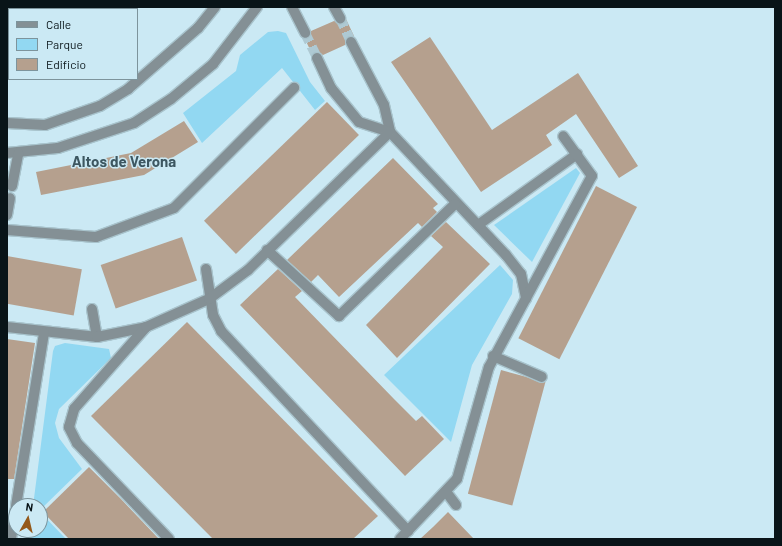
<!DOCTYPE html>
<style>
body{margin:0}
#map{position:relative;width:782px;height:546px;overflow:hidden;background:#cbe9f4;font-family:Barlow,sans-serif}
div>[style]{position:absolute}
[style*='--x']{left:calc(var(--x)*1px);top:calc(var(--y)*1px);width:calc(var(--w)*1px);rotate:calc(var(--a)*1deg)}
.green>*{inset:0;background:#92d8f2}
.building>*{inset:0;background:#b5a08e;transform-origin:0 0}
.minor-tunnel>*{height:10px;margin-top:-5px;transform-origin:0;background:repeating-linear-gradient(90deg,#aec9d3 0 10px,transparent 0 15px)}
.roads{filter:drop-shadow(1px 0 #a8c3cc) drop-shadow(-1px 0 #a8c3cc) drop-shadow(0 1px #a8c3cc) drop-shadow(0 -1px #a8c3cc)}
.minor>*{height:10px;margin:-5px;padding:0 5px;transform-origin:5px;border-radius:5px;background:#849095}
span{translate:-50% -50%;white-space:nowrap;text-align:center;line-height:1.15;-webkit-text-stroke:3px #cbe9f4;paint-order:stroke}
.neighbourhood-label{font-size:15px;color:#3d5761;font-weight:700}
.frame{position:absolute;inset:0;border:8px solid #091418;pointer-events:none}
.legend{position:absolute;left:8px;top:8px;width:130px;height:72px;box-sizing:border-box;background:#cbe9f4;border:1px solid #7d949c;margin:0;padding:5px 7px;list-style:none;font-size:12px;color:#091418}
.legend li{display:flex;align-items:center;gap:8px;height:20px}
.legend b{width:20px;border:1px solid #7d949c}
.north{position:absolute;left:8px;top:498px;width:40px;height:40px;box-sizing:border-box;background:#cbe9f4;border:1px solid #7d949c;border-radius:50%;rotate:8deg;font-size:11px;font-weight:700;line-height:16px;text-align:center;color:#091418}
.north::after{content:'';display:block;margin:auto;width:14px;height:18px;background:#945819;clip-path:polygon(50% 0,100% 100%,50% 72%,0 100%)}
</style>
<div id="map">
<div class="green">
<div style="clip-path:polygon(278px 31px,286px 33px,310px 82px,325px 101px,315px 110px,282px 68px,202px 143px,183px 113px,236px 71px,240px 55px,268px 32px)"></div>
<div style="clip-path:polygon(576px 168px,580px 173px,532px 262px,494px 225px)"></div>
<div style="clip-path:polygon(500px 265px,513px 280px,512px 294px,472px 365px,451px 442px,384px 375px)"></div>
<div style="clip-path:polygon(65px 343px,109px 349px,111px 358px,59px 409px,55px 423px,59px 438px,82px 469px,40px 510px,40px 506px,33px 506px,53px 351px,55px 346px)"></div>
<div style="clip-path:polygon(40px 512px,66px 539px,28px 539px,30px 530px,40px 530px)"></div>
</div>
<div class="building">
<div style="clip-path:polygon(346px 19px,354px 36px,348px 36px,345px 45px,323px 55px,318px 52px,312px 54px,305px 39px,311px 31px,334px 21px,343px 24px)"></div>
<div style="clip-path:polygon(430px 37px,492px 130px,578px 73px,638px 166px,619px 178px,576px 114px,546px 135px,552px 145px,481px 192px,391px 62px)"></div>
<div style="left:327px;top:102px;width:46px;height:171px;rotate:46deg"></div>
<div style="clip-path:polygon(184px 121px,198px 142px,144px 175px,41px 195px,36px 172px,131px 153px)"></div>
<div style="clip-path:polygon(393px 158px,438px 204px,433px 208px,437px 212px,422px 227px,418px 223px,339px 297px,318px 275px,311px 282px,287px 260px)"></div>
<div style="left:596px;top:186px;width:46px;height:171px;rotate:27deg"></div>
<div style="clip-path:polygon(446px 222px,490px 264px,397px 358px,366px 325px,443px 247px,431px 236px)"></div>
<div style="left:182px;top:237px;width:46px;height:86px;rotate:71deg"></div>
<div style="left:7px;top:256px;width:76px;height:47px;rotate:10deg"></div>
<div style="clip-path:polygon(278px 269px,302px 291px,295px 297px,394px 399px,416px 421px,422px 416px,444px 439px,405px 476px,240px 305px)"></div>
<div style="clip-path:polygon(187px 322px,378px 516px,353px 539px,213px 539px,91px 416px)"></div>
<div style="clip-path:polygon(7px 339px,35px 343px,14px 479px,7px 479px)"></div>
<div style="left:501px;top:370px;width:46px;height:128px;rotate:15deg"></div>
<div style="clip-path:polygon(89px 467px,121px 499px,159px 539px,69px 539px,43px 512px)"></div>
<div style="clip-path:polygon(448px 512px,474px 539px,420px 539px,433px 527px)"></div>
</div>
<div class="minor-tunnel">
<div style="--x:340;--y:18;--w:26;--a:65"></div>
<div style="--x:305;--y:33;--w:28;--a:64"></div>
</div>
<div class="roads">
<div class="minor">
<div style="--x:292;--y:7;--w:29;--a:63"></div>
<div style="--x:334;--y:7;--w:13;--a:61"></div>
<div style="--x:351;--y:42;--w:71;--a:62.4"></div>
<div style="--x:384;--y:105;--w:28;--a:77"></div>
<div style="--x:317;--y:58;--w:33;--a:65"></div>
<div style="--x:331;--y:88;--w:44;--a:50.5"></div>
<div style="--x:359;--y:122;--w:33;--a:18"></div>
<div style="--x:390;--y:132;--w:169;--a:46.7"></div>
<div style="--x:506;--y:255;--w:24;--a:52"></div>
<div style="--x:521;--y:274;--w:25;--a:78"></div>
<div style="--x:7;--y:123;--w:38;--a:3"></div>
<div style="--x:45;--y:125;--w:58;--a:-19.1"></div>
<div style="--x:100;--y:106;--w:33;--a:-31"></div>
<div style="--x:128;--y:89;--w:93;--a:-41.1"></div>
<div style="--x:198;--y:28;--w:27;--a:-51"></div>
<div style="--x:7;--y:153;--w:51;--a:-5.6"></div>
<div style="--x:58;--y:148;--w:80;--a:-18.2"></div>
<div style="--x:134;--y:123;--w:44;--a:-33"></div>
<div style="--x:171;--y:99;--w:55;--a:-39.8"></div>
<div style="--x:213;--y:64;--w:72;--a:-52.3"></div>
<div style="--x:12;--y:186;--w:33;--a:-79"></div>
<div style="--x:7;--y:215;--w:17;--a:-80"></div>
<div style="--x:478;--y:225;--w:122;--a:-35.6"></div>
<div style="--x:7;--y:230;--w:89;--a:4.5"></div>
<div style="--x:96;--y:237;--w:83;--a:-20.4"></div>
<div style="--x:174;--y:208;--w:170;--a:-45"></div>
<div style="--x:267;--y:250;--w:98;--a:42.5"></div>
<div style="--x:339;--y:316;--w:161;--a:-44"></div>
<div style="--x:206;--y:269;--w:47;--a:81.3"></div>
<div style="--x:213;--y:315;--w:18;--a:63"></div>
<div style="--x:221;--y:331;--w:274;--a:46.9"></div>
<div style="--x:92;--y:309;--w:28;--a:80"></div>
<div style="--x:7;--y:327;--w:91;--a:6.3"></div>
<div style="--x:97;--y:337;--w:50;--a:-11.5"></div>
<div style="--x:493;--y:356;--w:53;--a:23.2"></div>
<div style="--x:447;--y:493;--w:15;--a:53"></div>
<div style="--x:16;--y:506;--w:175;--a:-80.8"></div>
<div style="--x:11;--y:539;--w:30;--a:-81"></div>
<div style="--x:169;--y:539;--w:133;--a:-133.8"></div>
<div style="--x:77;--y:443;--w:18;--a:-117"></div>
<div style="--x:69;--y:427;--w:19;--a:-74"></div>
<div style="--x:74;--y:409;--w:109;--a:-48.7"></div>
<div style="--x:146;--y:327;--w:69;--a:-24"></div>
<div style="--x:209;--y:299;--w:49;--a:-36.6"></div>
<div style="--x:248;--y:270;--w:198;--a:-44.2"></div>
<div style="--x:400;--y:539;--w:83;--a:-46.5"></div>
<div style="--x:457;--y:479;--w:116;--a:-74.1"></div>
<div style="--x:489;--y:367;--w:217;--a:-61.7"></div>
<div style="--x:592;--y:176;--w:49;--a:-125.9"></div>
</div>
</div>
<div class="neighbourhood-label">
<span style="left:124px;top:162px">Altos de Verona</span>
</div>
<div class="frame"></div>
<ul class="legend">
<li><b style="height:5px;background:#849095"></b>Calle</li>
<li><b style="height:11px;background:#92d8f2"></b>Parque</li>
<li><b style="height:11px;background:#b5a08e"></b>Edificio</li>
</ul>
<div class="north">N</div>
</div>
